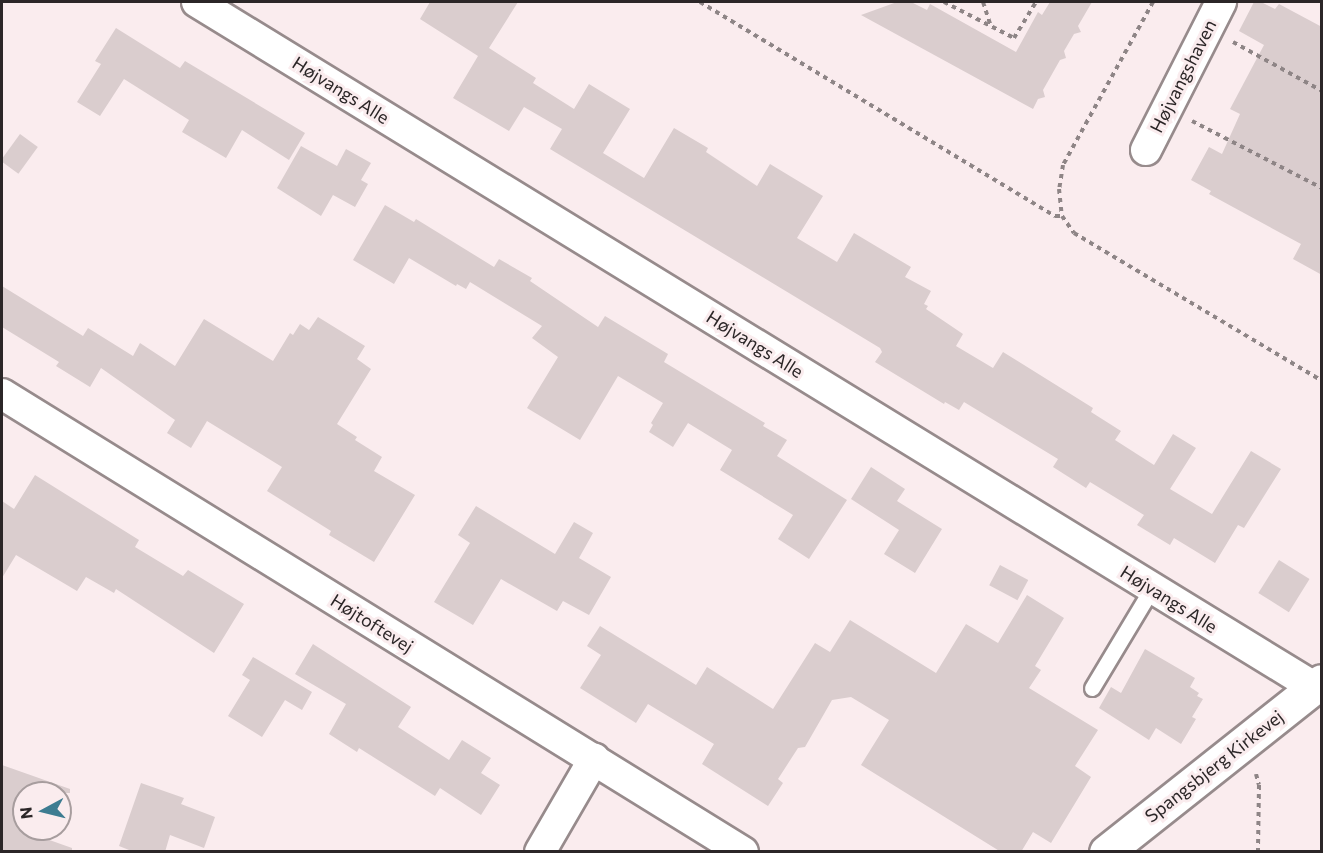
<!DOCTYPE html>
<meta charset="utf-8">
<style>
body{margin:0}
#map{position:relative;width:1323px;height:853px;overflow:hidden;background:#faecee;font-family:Commissioner,sans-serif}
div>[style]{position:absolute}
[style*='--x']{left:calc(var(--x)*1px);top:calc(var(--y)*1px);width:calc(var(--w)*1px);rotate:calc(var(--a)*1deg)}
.building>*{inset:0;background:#dacdce;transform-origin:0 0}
.path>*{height:4px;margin-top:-2px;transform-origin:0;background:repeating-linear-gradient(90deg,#8e8586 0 4.5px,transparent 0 9px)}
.roads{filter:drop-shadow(2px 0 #978b8c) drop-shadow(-2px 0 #978b8c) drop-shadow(0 2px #978b8c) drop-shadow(0 -2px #978b8c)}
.lane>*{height:15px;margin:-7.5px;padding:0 7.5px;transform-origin:7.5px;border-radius:7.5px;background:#fff}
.street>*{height:30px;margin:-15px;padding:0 15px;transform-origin:15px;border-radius:15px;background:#fff}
.secondary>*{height:33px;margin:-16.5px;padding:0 16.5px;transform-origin:16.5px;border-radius:16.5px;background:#fff}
span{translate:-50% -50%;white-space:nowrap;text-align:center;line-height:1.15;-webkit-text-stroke:6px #faecee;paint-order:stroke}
.street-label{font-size:18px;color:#2b2627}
.frame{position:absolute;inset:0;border:3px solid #2b2627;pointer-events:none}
.north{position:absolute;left:12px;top:781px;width:60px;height:60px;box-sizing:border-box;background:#faecee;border:2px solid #a79d9e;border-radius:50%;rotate:263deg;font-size:16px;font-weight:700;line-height:24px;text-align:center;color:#2b2627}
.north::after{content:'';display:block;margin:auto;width:21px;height:27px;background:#3d7c91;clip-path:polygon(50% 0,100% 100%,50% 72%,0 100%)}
</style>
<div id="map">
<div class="building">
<div style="clip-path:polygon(430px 2px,518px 2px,489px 48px,536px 78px,533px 83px,574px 109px,589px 84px,630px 109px,603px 153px,644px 178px,674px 128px,708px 148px,706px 152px,757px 186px,770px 164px,823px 196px,797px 238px,837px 262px,854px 233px,911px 267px,905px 277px,931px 291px,924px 304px,928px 306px,926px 309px,963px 334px,956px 346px,993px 368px,1003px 352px,1093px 408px,1091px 412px,1121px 431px,1115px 440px,1154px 465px,1173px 434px,1196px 448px,1170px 489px,1212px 514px,1251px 451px,1281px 469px,1244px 528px,1238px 525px,1215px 563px,1174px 538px,1170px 545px,1137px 525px,1144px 515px,1090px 482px,1086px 488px,1053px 467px,1058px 459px,964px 402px,959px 410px,945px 402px,944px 404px,875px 362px,882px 352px,880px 348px,550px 149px,562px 129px,524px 107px,509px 131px,453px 98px,478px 56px,420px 19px)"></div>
<div style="clip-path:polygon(897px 2px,911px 2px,927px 10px,930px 4px,1016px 52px,1038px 12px,1042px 15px,1050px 2px,1092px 2px,1078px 26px,1081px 32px,1074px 34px,1064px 51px,1066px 58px,1060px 60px,1043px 90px,1045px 97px,1038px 99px,1033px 109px,861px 15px)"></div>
<div style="clip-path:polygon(1254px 2px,1261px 2px,1275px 9px,1279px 4px,1322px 27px,1322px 275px,1293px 259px,1301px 244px,1209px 194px,1211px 191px,1191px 180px,1209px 147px,1222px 154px,1240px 114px,1230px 109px,1264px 45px,1239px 31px)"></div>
<div style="clip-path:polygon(116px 28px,180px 68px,185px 61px,305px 133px,289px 160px,242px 130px,226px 158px,182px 132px,189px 120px,124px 79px,100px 116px,77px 102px,101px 64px,95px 61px)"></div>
<div style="left:20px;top:134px;width:22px;height:33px;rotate:36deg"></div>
<div style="clip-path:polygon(301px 146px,337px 166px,346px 149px,371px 163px,361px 180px,368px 184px,355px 207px,333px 195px,321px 216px,277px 188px)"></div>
<div style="clip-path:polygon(385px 205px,414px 222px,416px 219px,494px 267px,499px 259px,532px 278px,530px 281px,598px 327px,605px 316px,668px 354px,664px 362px,765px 423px,763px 426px,787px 440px,777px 456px,847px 500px,809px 559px,778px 539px,793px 515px,720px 470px,732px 450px,688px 423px,673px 447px,649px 432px,653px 425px,651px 423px,663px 403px,618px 376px,580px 440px,527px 408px,558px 357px,532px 338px,542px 326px,470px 282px,466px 289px,457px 284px,456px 286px,409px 258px,394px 284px,353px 260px)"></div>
<div style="clip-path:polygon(2px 286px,83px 336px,88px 328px,133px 356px,140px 343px,175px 366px,204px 319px,273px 361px,290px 333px,293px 335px,300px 324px,309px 330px,318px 317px,365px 346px,357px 359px,371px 369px,337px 424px,357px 437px,355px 440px,382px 457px,374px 471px,415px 495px,374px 562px,329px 535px,331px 531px,267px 491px,282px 467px,207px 421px,191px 448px,167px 433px,175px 420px,101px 368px,90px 387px,56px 366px,59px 362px,2px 327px)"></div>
<div style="clip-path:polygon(871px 467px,905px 489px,897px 501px,942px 529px,915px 573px,884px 554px,899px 530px,851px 499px)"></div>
<div style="clip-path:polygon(35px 475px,139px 540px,135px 547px,183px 576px,188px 570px,244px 604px,214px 653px,116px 589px,114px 593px,86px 577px,77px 591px,16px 555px,2px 578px,2px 501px,14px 509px)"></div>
<div style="clip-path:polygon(476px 506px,555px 554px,574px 522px,593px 533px,579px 558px,611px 577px,589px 615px,563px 601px,557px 611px,501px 579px,473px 625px,434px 602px,470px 543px,458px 535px)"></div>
<div style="left:1279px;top:560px;width:36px;height:39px;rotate:32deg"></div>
<div style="left:1000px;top:565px;width:32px;height:23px;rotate:28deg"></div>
<div style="clip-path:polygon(1027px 595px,1064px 618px,1035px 666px,1041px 670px,1029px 688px,1098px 730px,1075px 766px,1091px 777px,1051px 843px,1033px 832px,1021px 852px,1001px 852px,861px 765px,889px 720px,851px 697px,832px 700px,805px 747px,798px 748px,778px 779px,783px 783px,768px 806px,702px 764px,714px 744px,648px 704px,636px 723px,580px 688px,601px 655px,587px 646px,600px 626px,696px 685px,707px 667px,773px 709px,815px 643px,830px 652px,850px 620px,936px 673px,966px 624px,998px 643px)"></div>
<div style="clip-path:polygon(313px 644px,411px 707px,398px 727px,449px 760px,462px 740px,491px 758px,481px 773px,500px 785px,481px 815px,440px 788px,435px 796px,359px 748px,357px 752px,329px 734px,346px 704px,295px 674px)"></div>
<div style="clip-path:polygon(1145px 649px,1195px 678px,1190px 687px,1199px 693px,1197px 696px,1203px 699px,1192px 717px,1196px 719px,1181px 744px,1156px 728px,1149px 740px,1099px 708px,1111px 687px,1121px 693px)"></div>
<div style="clip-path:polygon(253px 657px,312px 692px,302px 710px,285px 700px,262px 737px,228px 716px,250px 680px,242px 675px)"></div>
<div style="clip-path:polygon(2px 765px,70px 789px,70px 793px,24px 793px,24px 831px,72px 848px,72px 852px,2px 852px)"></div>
<div style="clip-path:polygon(141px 783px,184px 798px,181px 804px,215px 817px,204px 848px,170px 835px,165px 852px,134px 852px,119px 846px)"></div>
</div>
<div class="path">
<div style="--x:700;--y:2;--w:415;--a:31.1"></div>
<div style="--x:1055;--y:216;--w:7;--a:0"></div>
<div style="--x:944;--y:2;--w:79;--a:27.2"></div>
<div style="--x:1014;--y:38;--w:42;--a:-58.6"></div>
<div style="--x:983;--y:2;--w:25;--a:72"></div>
<div style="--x:1153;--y:2;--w:186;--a:118.9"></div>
<div style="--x:1063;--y:165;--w:24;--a:99"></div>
<div style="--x:1059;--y:189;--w:27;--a:84"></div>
<div style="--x:1062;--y:216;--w:21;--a:55"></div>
<div style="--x:1074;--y:233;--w:289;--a:30.8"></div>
<div style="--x:1233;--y:42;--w:102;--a:28.8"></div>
<div style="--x:1192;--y:121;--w:146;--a:27.3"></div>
<div style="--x:1256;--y:774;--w:11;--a:75"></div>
<div style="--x:1259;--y:785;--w:67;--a:90.9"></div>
</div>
<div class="roads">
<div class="lane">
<div style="--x:1092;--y:688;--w:117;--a:-59"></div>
</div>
<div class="street">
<div style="--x:197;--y:2;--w:1310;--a:31.52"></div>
<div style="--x:1146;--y:150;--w:166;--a:-63.1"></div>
<div style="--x:2;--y:394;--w:871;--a:31.72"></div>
<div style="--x:540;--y:852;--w:108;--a:-59.9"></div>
</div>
<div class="secondary">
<div style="--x:1106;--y:852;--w:275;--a:-38.4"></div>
</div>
</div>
<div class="street-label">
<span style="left:1183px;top:76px;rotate:-63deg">Højvangshaven</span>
<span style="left:341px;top:90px;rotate:32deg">Højvangs Alle</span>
<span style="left:755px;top:344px;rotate:32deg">Højvangs Alle</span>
<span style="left:1169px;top:599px;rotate:32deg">Højvangs Alle</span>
<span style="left:372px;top:623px;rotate:32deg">Højtoftevej</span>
<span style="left:1214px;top:766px;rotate:-38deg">Spangsbjerg Kirkevej</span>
</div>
<div class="frame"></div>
<div class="north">N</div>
</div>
